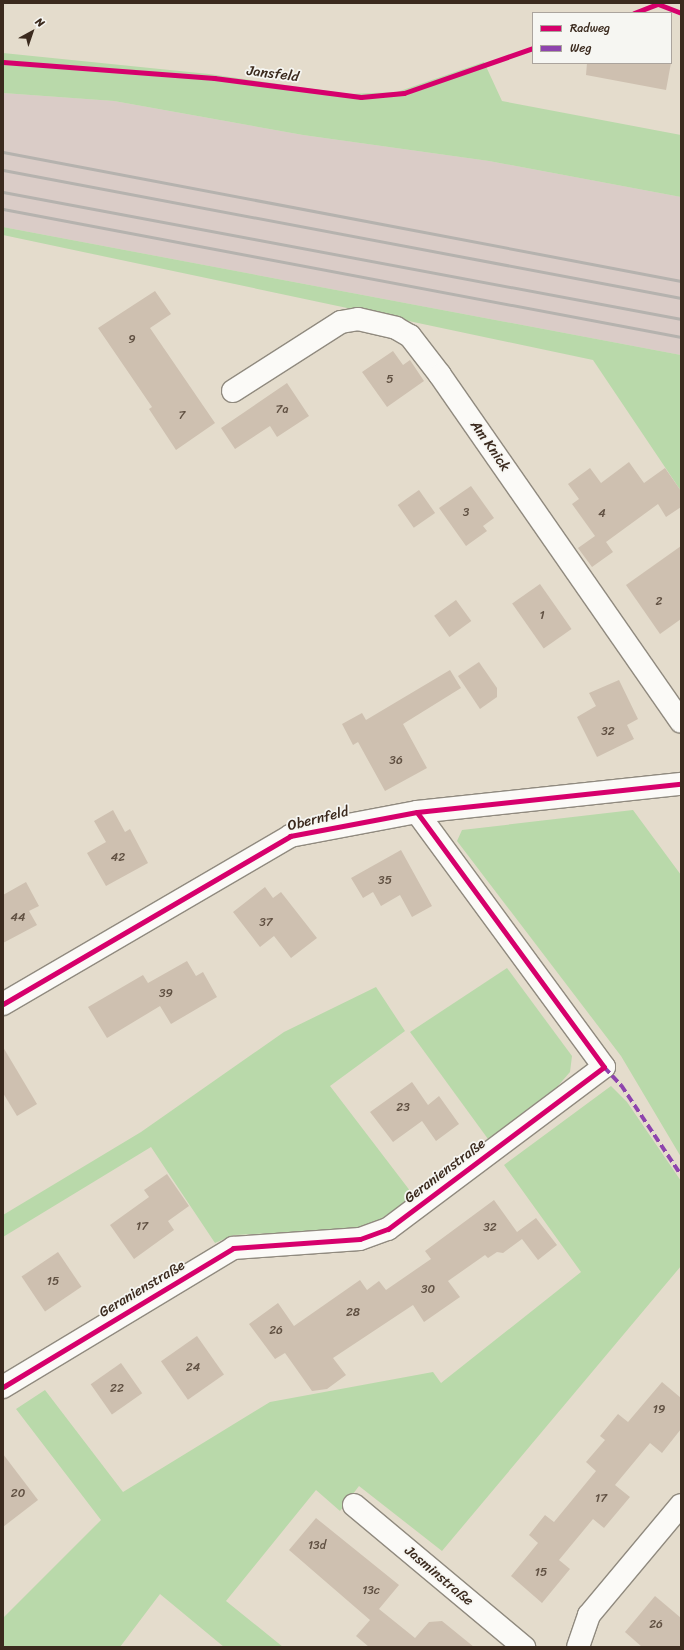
<!DOCTYPE html>
<meta charset="utf-8">
<style>
body{margin:0}
#map{position:relative;width:684px;height:1650px;overflow:hidden;background:#e4dccc;font-family:Sriracha,sans-serif}
div>[style]{position:absolute}
[style*='--x']{left:calc(var(--x)*1px);top:calc(var(--y)*1px);width:calc(var(--w)*1px);rotate:calc(var(--a)*1deg)}
.industrial>*{inset:0;background:#daccc7}
.green>*{inset:0;background:#b9d9aa}
.building>*{inset:0;background:#cec0b0;transform-origin:0 0}
.roads{filter:drop-shadow(1px 0 #908a7f) drop-shadow(-1px 0 #908a7f) drop-shadow(0 1px #908a7f) drop-shadow(0 -1px #908a7f)}
.street>*{height:22px;margin:-11px;padding:0 11px;transform-origin:11px;border-radius:11px;background:#fbfaf7}
.rail>*{height:3px;margin:-1.5px;padding:0 1.5px;transform-origin:1.5px;border-radius:1.5px;background:#b5b2ae}
.quiet>*{height:4px;margin-top:-2px;transform-origin:0;background:repeating-linear-gradient(90deg,#8e44ad 0 8px,transparent 0 12px)}
.cycleway>*{height:5px;margin:-2.5px;padding:0 2.5px;transform-origin:2.5px;border-radius:2.5px;background:#d6006c}
span{translate:-50% -50%;white-space:nowrap;text-align:center;line-height:1.15;-webkit-text-stroke:3.5px #f6f6f2;paint-order:stroke}
.number-label{font-size:12px;color:#605042}
.number-label span{-webkit-text-stroke-width:0}
.street-label{font-size:14px;color:#3b2a1e}
.frame{position:absolute;inset:0;border:4px solid #3b2a1e;pointer-events:none}
.legend{position:absolute;left:532px;top:12px;width:140px;height:52px;box-sizing:border-box;background:#f6f6f2;border:1px solid #aba49d;margin:0;padding:5px 7px;list-style:none;font-size:12px;color:#3b2a1e}
.legend li{display:flex;align-items:center;gap:8px;height:20px}
.legend b{width:20px;border:1px solid #aba49d}
.north{position:absolute;left:12px;top:12px;width:40px;height:40px;-webkit-text-stroke:3px #f6f6f2;paint-order:stroke;rotate:40deg;font-size:11px;font-weight:700;line-height:16px;text-align:center;color:#3b2a1e}
.north::after{content:'';display:block;margin:auto;width:14px;height:18px;background:#3b2a1e;clip-path:polygon(50% 0,100% 100%,50% 72%,0 100%)}
</style>
<div id="map">
<div class="industrial">
<div style="clip-path:polygon(3px 93px,114px 101px,303px 135px,489px 161px,681px 197px,681px 355px,3px 227px)"></div>
</div>
<div class="green">
<div style="clip-path:polygon(3px 53px,209px 74px,349px 94px,397px 92px,484px 62px,502px 101px,681px 135px,681px 197px,489px 161px,303px 135px,114px 101px,3px 93px)"></div>
<div style="clip-path:polygon(3px 227px,681px 355px,681px 491px,593px 360px,3px 235px)"></div>
<div style="clip-path:polygon(633px 810px,681px 875px,681px 1157px,621px 1056px,457px 841px,462px 830px)"></div>
<div style="clip-path:polygon(507px 968px,572px 1056px,570px 1072px,557px 1087px,488px 1139px,410px 1032px)"></div>
<div style="clip-path:polygon(376px 987px,405px 1031px,330px 1086px,414px 1196px,366px 1229px,234px 1235px,215px 1243px,151px 1147px,3px 1237px,3px 1215px,141px 1132px,284px 1032px)"></div>
<div style="clip-path:polygon(611px 1086px,627px 1102px,681px 1181px,681px 1266px,442px 1551px,359px 1486px,340px 1511px,316px 1490px,226px 1601px,283px 1647px,224px 1647px,160px 1594px,120px 1647px,3px 1647px,3px 1618px,101px 1520px,16px 1409px,45px 1390px,123px 1492px,270px 1402px,433px 1372px,441px 1383px,581px 1272px,504px 1165px)"></div>
</div>
<div class="building">
<div style="clip-path:polygon(587px 63px,671px 63px,666px 90px,586px 75px)"></div>
<div style="clip-path:polygon(155px 291px,171px 314px,150px 328px,215px 423px,176px 450px,149px 409px,152px 407px,98px 328px)"></div>
<div style="clip-path:polygon(393px 351px,403px 365px,410px 360px,424px 381px,387px 407px,362px 372px)"></div>
<div style="clip-path:polygon(287px 383px,309px 416px,277px 437px,270px 426px,235px 449px,221px 428px)"></div>
<div style="clip-path:polygon(629px 462px,644px 483px,665px 468px,681px 491px,681px 507px,666px 517px,658px 504px,606px 542px,613px 552px,592px 567px,578px 548px,595px 536px,572px 504px,579px 499px,568px 484px,590px 468px,601px 483px)"></div>
<div style="clip-path:polygon(471px 486px,494px 518px,483px 526px,487px 531px,466px 546px,439px 508px)"></div>
<div style="left:419px;top:490px;width:28px;height:26px;rotate:55deg"></div>
<div style="clip-path:polygon(681px 546px,681px 619px,660px 634px,626px 585px)"></div>
<div style="left:540px;top:584px;width:55px;height:34px;rotate:55deg"></div>
<div style="left:456px;top:600px;width:26px;height:27px;rotate:54deg"></div>
<div style="clip-path:polygon(479px 662px,497px 688px,497px 697px,480px 709px,458px 676px)"></div>
<div style="clip-path:polygon(450px 670px,461px 688px,403px 724px,427px 768px,385px 791px,358px 742px,353px 745px,342px 724px,362px 713px,366px 720px)"></div>
<div style="clip-path:polygon(619px 680px,638px 719px,627px 725px,634px 739px,597px 757px,577px 717px,596px 706px,589px 693px)"></div>
<div style="clip-path:polygon(113px 810px,125px 832px,130px 829px,148px 863px,106px 886px,87px 853px,106px 842px,94px 821px)"></div>
<div style="clip-path:polygon(401px 850px,432px 906px,412px 917px,400px 895px,381px 906px,373px 892px,363px 898px,351px 878px)"></div>
<div style="clip-path:polygon(26px 882px,39px 906px,29px 911px,37px 925px,3px 943px,3px 895px)"></div>
<div style="clip-path:polygon(265px 887px,273px 898px,281px 892px,317px 938px,291px 958px,274px 936px,260px 947px,233px 912px)"></div>
<div style="clip-path:polygon(187px 961px,196px 976px,203px 972px,217px 997px,171px 1024px,160px 1006px,107px 1038px,88px 1007px,143px 975px,148px 983px)"></div>
<div style="clip-path:polygon(3px 1047px,37px 1104px,17px 1116px,3px 1093px)"></div>
<div style="clip-path:polygon(412px 1082px,428px 1105px,439px 1096px,459px 1124px,436px 1141px,422px 1121px,393px 1142px,370px 1112px)"></div>
<div style="clip-path:polygon(167px 1174px,189px 1206px,168px 1221px,174px 1230px,134px 1259px,110px 1225px,149px 1197px,144px 1190px)"></div>
<div style="clip-path:polygon(494px 1200px,517px 1232px,536px 1218px,557px 1245px,538px 1260px,522px 1239px,503px 1253px,497px 1252px,488px 1258px,485px 1255px,448px 1281px,460px 1297px,424px 1322px,413px 1305px,333px 1358px,346px 1375px,327px 1389px,312px 1391px,285px 1353px,275px 1359px,249px 1324px,278px 1303px,294px 1326px,360px 1280px,367px 1290px,379px 1281px,386px 1290px,431px 1259px,425px 1251px)"></div>
<div style="left:58px;top:1252px;width:42px;height:44px;rotate:56deg"></div>
<div style="left:197px;top:1336px;width:47px;height:44px;rotate:55deg"></div>
<div style="left:121px;top:1363px;width:37px;height:37px;rotate:55deg"></div>
<div style="clip-path:polygon(662px 1382px,681px 1398px,681px 1429px,662px 1453px,650px 1443px,615px 1485px,630px 1497px,604px 1528px,593px 1519px,559px 1560px,570px 1569px,542px 1603px,511px 1576px,538px 1543px,529px 1535px,545px 1515px,554px 1522px,596px 1471px,586px 1462px,605px 1440px,600px 1436px,618px 1414px,628px 1422px)"></div>
<div style="clip-path:polygon(3px 1454px,38px 1500px,3px 1527px)"></div>
<div style="clip-path:polygon(316px 1518px,399px 1585px,379px 1609px,415px 1638px,429px 1622px,442px 1621px,474px 1647px,369px 1647px,356px 1636px,370px 1620px,289px 1550px)"></div>
<div style="clip-path:polygon(655px 1596px,681px 1618px,681px 1647px,642px 1647px,625px 1632px)"></div>
</div>
<div class="roads">
<div class="street">
<div style="--x:233;--y:391;--w:128;--a:-32.6"></div>
<div style="--x:341;--y:322;--w:17;--a:-10"></div>
<div style="--x:358;--y:319;--w:39;--a:13"></div>
<div style="--x:396;--y:328;--w:16;--a:30"></div>
<div style="--x:410;--y:336;--w:49;--a:52.4"></div>
<div style="--x:440;--y:375;--w:422;--a:55.2"></div>
<div style="--x:3;--y:1004;--w:333;--a:-30.3"></div>
<div style="--x:290;--y:836;--w:129;--a:-10.7"></div>
<div style="--x:417;--y:812;--w:265;--a:-6.1"></div>
<div style="--x:3;--y:1387;--w:269;--a:-31.1"></div>
<div style="--x:233;--y:1248;--w:127;--a:-4.1"></div>
<div style="--x:360;--y:1239;--w:30;--a:-20"></div>
<div style="--x:388;--y:1229;--w:270;--a:-36.9"></div>
<div style="--x:604;--y:1067;--w:316;--a:-126.3"></div>
<div style="--x:354;--y:1505;--w:222;--a:39.9"></div>
<div style="--x:578;--y:1647;--w:34;--a:-71"></div>
<div style="--x:589;--y:1615;--w:143;--a:-50.1"></div>
</div>
</div>
<div class="rail">
<div style="--x:3;--y:152;--w:690;--a:10.77"></div>
<div style="--x:3;--y:170;--w:690;--a:10.69"></div>
<div style="--x:3;--y:192;--w:690;--a:10.61"></div>
<div style="--x:3;--y:209;--w:690;--a:10.69"></div>
</div>
<div class="quiet">
<div style="--x:604;--y:1067;--w:25;--a:47"></div>
<div style="--x:621;--y:1085;--w:108;--a:56.3"></div>
</div>
<div class="cycleway">
<div style="--x:634;--y:13;--w:26;--a:-21"></div>
<div style="--x:658;--y:4;--w:25;--a:21"></div>
<div style="--x:3;--y:62;--w:212;--a:4.3"></div>
<div style="--x:214;--y:78;--w:148;--a:7.4"></div>
<div style="--x:361;--y:97;--w:43;--a:-5.3"></div>
<div style="--x:404;--y:93;--w:137;--a:-19.2"></div>
<div style="--x:3;--y:1004;--w:333;--a:-30.3"></div>
<div style="--x:290;--y:836;--w:129;--a:-10.7"></div>
<div style="--x:417;--y:812;--w:265;--a:-6.1"></div>
<div style="--x:3;--y:1387;--w:269;--a:-31.1"></div>
<div style="--x:233;--y:1248;--w:127;--a:-4.1"></div>
<div style="--x:360;--y:1239;--w:30;--a:-20"></div>
<div style="--x:388;--y:1229;--w:270;--a:-36.9"></div>
<div style="--x:604;--y:1067;--w:316;--a:-126.3"></div>
</div>
<div class="number-label">
<span style="left:132px;top:340px">9</span>
<span style="left:390px;top:380px">5</span>
<span style="left:282px;top:410px">7a</span>
<span style="left:182px;top:416px">7</span>
<span style="left:466px;top:513px">3</span>
<span style="left:602px;top:514px">4</span>
<span style="left:659px;top:602px">2</span>
<span style="left:542px;top:616px">1</span>
<span style="left:608px;top:732px">32</span>
<span style="left:396px;top:761px">36</span>
<span style="left:118px;top:858px">42</span>
<span style="left:385px;top:881px">35</span>
<span style="left:18px;top:918px">44</span>
<span style="left:266px;top:923px">37</span>
<span style="left:166px;top:994px">39</span>
<span style="left:403px;top:1108px">23</span>
<span style="left:142px;top:1227px">17</span>
<span style="left:490px;top:1228px">32</span>
<span style="left:53px;top:1282px">15</span>
<span style="left:428px;top:1290px">30</span>
<span style="left:353px;top:1313px">28</span>
<span style="left:276px;top:1331px">26</span>
<span style="left:193px;top:1368px">24</span>
<span style="left:117px;top:1389px">22</span>
<span style="left:659px;top:1410px">19</span>
<span style="left:18px;top:1494px">20</span>
<span style="left:601px;top:1499px">17</span>
<span style="left:317px;top:1546px">13d</span>
<span style="left:541px;top:1573px">15</span>
<span style="left:371px;top:1591px">13c</span>
<span style="left:656px;top:1625px">26</span>
</div>
<div class="street-label">
<span style="left:273px;top:74px;rotate:7deg">Jansfeld</span>
<span style="left:490px;top:446px;rotate:55deg">Am Knick</span>
<span style="left:318px;top:819px;rotate:-14deg">Obernfeld</span>
<span style="left:445px;top:1171px;rotate:-37deg">Geranienstraße</span>
<span style="left:142px;top:1289px;rotate:-31deg">Geranienstraße</span>
<span style="left:439px;top:1576px;rotate:40deg">Jasminstraße</span>
</div>
<div class="frame"></div>
<ul class="legend">
<li><b style="height:5px;background:#d6006c"></b>Radweg</li>
<li><b style="height:5px;background:#8e44ad"></b>Weg</li>
</ul>
<div class="north">N</div>
</div>
